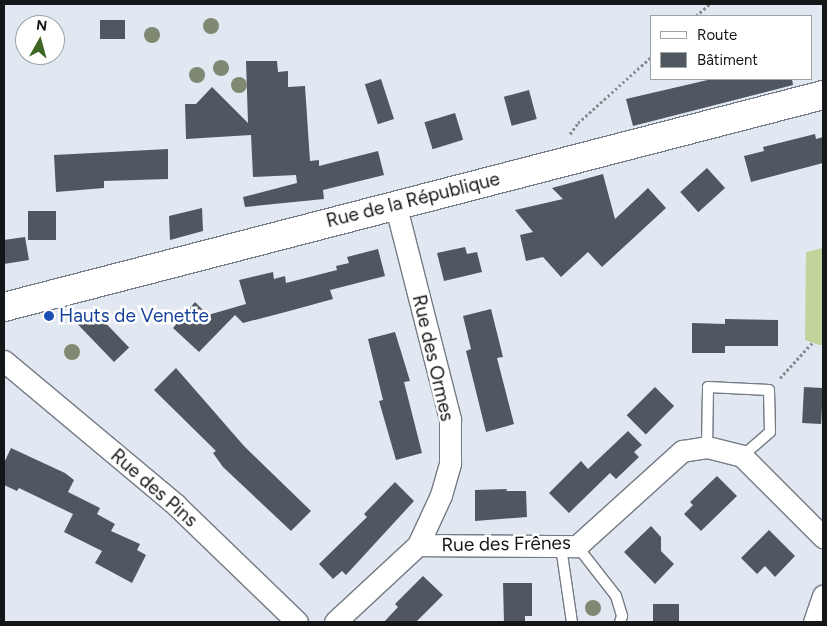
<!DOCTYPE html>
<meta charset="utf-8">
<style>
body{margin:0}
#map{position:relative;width:827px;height:626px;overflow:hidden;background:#e1e8f2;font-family:Figtree,sans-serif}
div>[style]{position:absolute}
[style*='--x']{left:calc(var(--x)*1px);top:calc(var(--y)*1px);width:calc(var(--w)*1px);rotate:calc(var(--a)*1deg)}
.green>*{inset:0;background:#c2d39c}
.building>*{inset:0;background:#515760;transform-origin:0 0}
.path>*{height:3px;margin-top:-1.5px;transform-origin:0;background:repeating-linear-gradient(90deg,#898e95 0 2.5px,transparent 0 5px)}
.roads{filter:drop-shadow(1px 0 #757b84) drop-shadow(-1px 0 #757b84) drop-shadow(0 1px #757b84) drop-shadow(0 -1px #757b84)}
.lane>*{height:10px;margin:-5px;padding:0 5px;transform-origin:5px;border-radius:5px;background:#fff}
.street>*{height:21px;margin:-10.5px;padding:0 10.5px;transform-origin:10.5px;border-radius:10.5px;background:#fff}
.secondary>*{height:28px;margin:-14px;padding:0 14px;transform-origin:14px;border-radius:14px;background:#fff}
.trees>*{width:16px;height:16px;margin:-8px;border-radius:50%;background:#7f8872}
.dots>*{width:14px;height:14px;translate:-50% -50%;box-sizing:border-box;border:2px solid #fff;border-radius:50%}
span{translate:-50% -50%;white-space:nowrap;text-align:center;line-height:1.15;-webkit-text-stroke:5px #fff;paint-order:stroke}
.street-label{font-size:19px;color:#14171a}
.transit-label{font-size:19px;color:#164399}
.left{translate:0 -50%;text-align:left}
.frame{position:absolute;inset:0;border:5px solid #14171a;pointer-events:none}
.legend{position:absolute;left:650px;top:15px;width:162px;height:65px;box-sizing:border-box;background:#fff;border:1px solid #a1a2a3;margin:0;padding:6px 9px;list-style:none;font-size:15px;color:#14171a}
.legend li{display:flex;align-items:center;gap:10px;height:25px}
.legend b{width:25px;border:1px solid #a1a2a3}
.north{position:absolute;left:15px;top:15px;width:50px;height:50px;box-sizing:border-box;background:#fff;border:1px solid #a1a2a3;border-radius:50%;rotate:7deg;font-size:14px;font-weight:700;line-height:20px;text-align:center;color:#14171a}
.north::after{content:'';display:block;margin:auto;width:18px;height:22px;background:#3d6622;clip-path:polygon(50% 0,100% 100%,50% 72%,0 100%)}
</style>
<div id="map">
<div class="green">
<div style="clip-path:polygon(823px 248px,823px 345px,819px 345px,805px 340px,806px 252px)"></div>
</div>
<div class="building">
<div style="left:125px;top:20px;width:19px;height:25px;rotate:90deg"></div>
<div style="clip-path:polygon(246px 61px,277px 61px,278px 72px,288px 71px,288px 87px,305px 86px,310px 161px,319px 160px,319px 166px,378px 151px,384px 175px,323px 190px,324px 199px,245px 207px,243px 197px,297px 183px,296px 175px,253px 177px,251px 135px,186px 139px,185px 104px,196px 104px,212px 87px,248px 123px)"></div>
<div style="left:381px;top:79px;width:42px;height:17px;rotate:72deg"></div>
<div style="clip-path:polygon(712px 79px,792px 79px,793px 85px,633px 126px,626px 99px)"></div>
<div style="left:529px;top:90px;width:30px;height:26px;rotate:75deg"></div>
<div style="left:455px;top:113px;width:28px;height:32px;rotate:73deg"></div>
<div style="clip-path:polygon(815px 134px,816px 139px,823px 137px,823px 163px,751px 182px,744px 156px,764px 151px,763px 147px)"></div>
<div style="clip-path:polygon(168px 149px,168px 179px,104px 181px,104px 188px,56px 192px,54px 155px)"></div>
<div style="left:707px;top:168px;width:27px;height:36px;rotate:48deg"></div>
<div style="clip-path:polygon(603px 174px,615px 219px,648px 188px,666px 208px,602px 267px,588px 252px,561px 277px,543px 257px,526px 261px,520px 235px,533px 232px,515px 210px,563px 199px,552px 188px)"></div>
<div style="clip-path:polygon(202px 208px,203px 231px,170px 240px,169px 216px)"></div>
<div style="left:56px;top:211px;width:29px;height:28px;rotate:90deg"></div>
<div style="clip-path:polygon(25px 237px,29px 260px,4px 264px,4px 240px)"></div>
<div style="clip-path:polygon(465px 247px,467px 254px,477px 252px,482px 272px,444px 281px,437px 253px)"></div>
<div style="clip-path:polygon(378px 249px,385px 276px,330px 290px,333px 299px,293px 310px,243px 323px,235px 315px,199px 352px,173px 328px,195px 302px,208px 315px,246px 304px,239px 280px,273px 272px,274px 279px,285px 276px,286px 283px,337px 270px,336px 266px,349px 263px,347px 257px)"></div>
<div style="clip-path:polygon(491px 309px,503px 357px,497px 358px,514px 424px,486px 432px,466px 351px,471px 349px,463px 316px)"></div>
<div style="left:93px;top:310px;width:52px;height:21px;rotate:46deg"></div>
<div style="clip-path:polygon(725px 319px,778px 320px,778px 346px,725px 346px,725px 353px,692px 353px,692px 323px,725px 324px)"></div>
<div style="clip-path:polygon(395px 332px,410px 381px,404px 382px,422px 453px,396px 460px,379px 401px,383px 400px,368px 339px)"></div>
<div style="clip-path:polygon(176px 368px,244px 446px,311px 511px,291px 531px,223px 467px,213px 453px,216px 451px,154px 390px)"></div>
<div style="left:655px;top:387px;width:27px;height:40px;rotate:45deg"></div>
<div style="left:804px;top:387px;width:19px;height:36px;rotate:3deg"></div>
<div style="clip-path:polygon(628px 431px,642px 445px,634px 452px,639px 457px,616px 479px,610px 473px,569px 513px,549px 493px,581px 461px,588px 469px)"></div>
<div style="clip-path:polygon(11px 448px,65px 473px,74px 480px,68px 492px,100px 508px,97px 514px,115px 524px,111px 531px,140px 544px,137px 550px,146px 555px,132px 583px,95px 563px,102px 551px,64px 532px,73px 514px,19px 488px,17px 491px,4px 485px,4px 463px)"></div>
<div style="clip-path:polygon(717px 476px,737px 496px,701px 531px,684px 514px,693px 505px,690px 502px)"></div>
<div style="clip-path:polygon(395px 482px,414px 501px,346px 575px,342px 571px,333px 579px,319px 564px,367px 517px,364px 514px)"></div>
<div style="clip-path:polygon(507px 489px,506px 491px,526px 491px,527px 517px,475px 521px,475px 490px)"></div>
<div style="clip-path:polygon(651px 526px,661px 537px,661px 551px,674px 564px,655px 584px,624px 552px)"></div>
<div style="clip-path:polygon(769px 530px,795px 556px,775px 577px,765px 566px,757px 574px,741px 558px)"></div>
<div style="clip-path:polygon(423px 576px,443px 595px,416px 622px,384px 622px,398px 607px,395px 604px)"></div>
<div style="clip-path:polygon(503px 583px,532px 583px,532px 616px,525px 616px,525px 622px,504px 622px)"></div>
<div style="left:653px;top:604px;width:26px;height:18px"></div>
</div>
<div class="path">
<div style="--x:696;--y:16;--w:18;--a:-41"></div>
<div style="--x:570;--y:134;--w:14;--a:-54"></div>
<div style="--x:578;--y:123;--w:98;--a:-42.1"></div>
<div style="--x:780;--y:378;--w:49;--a:-47.5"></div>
</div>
<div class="roads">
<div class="lane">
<div style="--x:707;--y:447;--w:60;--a:-89"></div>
<div style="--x:708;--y:387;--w:61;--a:2.8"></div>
<div style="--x:769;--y:390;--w:42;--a:88.6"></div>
<div style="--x:770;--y:432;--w:37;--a:139"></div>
<div style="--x:577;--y:546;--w:63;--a:52"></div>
<div style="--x:616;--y:596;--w:21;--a:73"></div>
<div style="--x:622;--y:616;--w:6;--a:108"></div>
<div style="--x:561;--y:547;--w:76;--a:81.7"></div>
</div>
<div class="street">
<div style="--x:4;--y:361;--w:224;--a:39.9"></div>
<div style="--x:176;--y:505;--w:168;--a:44"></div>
<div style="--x:418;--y:545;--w:159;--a:0.4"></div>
<div style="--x:577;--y:546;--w:142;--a:-42.1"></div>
<div style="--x:682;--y:451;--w:25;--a:-9"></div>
<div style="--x:707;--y:447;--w:36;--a:14"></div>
<div style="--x:742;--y:456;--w:115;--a:45"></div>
<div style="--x:335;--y:622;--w:113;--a:-42.9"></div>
<div style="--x:418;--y:545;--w:55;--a:-65.3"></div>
<div style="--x:441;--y:495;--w:33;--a:-74"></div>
<div style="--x:450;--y:463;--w:44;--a:-90"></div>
<div style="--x:450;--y:419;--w:222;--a:-104.3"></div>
<div style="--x:814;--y:622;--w:28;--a:-71"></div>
</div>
<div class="secondary">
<div style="--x:4;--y:307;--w:846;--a:-14.51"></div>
</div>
</div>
<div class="trees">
<div style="left:211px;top:26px"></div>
<div style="left:152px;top:35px"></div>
<div style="left:221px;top:68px"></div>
<div style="left:197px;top:75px"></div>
<div style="left:239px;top:85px"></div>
<div style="left:72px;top:352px"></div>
<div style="left:593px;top:608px"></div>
</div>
<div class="dots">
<div style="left:49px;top:316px;background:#1a4fb4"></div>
</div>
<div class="street-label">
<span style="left:413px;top:200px;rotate:-14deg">Rue de la République</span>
<span style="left:433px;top:358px;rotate:77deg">Rue des Ormes</span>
<span style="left:154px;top:488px;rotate:41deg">Rue des Pins</span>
<span style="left:506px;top:544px;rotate:-1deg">Rue des Frênes</span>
</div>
<div class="transit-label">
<span class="left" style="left:59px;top:316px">Hauts de Venette</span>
</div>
<div class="frame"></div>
<ul class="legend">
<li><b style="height:6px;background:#fff"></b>Route</li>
<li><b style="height:14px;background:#515760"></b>Bâtiment</li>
</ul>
<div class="north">N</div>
</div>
